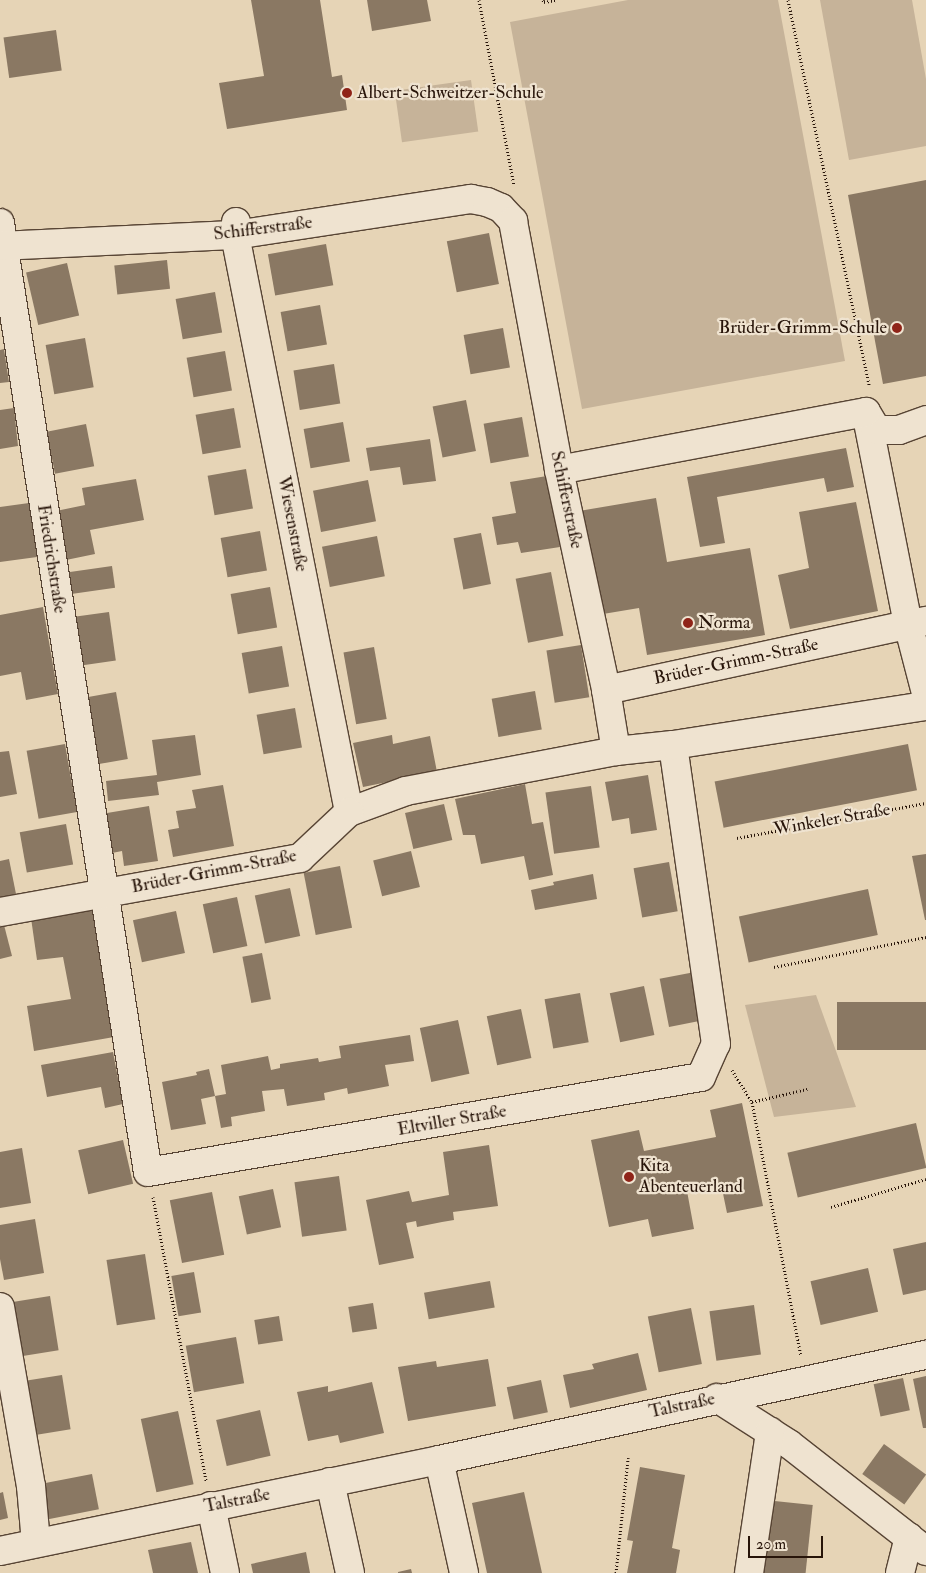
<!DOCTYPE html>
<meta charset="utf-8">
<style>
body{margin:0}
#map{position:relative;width:926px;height:1573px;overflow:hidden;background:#e6d4b6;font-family:"IM FELL Double Pica",serif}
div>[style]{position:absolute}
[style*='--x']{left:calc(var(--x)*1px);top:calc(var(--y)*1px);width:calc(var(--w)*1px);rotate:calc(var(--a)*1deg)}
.green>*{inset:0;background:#c6b399;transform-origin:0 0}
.building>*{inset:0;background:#8a7863;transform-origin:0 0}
.path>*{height:3px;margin-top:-1.5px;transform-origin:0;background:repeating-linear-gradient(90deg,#271409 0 1px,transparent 0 3.5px)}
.roads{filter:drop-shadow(1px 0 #574434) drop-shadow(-1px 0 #574434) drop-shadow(0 1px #574434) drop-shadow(0 -1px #574434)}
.minor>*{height:28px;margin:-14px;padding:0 14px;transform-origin:14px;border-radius:14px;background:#efe3d0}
.dots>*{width:14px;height:14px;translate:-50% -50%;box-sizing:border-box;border:2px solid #efe3d0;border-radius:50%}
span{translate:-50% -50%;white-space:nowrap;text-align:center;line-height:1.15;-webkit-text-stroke:4.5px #efe3d0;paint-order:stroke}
.poi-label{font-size:18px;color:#271409}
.left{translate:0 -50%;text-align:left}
.right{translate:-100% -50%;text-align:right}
.street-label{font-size:18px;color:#271409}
.scale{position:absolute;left:748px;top:1536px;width:75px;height:22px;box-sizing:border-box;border:2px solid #271409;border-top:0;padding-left:6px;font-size:15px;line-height:18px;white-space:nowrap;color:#271409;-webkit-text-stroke:4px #efe3d0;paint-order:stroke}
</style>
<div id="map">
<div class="green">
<div style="clip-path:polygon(628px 0,778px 0,845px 361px,582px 409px,510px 22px)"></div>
<div style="clip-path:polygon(820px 0,912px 0,926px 79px,926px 146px,849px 160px)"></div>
<div style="left:471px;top:80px;width:52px;height:77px;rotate:82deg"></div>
<div style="clip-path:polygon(816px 995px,856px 1107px,774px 1117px,745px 1005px)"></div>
</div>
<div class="building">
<div style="clip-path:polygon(251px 0,320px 0,332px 77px,342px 75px,347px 110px,227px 129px,219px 83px,264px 76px)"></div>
<div style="clip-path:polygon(367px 0,427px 0,431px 21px,372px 31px)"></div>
<div style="left:56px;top:30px;width:41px;height:53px;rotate:82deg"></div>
<div style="clip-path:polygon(926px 180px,926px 376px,883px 384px,848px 195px)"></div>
<div style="left:489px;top:233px;width:52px;height:43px;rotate:79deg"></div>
<div style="left:326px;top:244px;width:42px;height:59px;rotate:80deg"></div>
<div style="left:167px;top:260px;width:29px;height:53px;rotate:84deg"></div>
<div style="left:67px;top:263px;width:54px;height:42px;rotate:77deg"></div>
<div style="left:215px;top:292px;width:41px;height:40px;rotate:80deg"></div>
<div style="left:320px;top:305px;width:40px;height:40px;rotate:80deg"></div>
<div style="left:503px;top:328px;width:40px;height:40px;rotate:80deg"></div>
<div style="left:85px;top:338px;width:50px;height:40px;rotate:80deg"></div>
<div style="clip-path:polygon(4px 349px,9px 382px,0 383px,0 350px)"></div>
<div style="left:225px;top:351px;width:40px;height:39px;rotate:80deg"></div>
<div style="left:334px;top:364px;width:40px;height:41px;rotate:81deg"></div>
<div style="left:466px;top:400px;width:52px;height:34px;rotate:79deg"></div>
<div style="clip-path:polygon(14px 408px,18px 446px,0 449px,0 410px)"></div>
<div style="left:234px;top:408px;width:40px;height:39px;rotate:80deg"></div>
<div style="left:522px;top:417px;width:40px;height:39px;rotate:80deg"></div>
<div style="left:343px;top:422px;width:40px;height:40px;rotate:80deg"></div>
<div style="left:86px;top:424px;width:43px;height:40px;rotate:79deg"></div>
<div style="clip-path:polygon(430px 439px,436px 481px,403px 485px,400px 467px,370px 471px,366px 448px)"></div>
<div style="clip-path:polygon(846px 448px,854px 487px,827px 492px,824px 478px,717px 497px,725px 543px,700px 547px,687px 477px)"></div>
<div style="left:246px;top:469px;width:40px;height:39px;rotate:80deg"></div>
<div style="clip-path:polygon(547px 476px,560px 547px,521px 553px,518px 542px,497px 545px,492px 517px,516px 513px,510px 482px)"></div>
<div style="clip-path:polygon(136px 479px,144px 520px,90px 530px,95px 554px,66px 560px,56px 511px,85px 505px,82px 488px)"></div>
<div style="left:368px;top:480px;width:42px;height:56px;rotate:79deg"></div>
<div style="clip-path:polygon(656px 498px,667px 562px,750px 548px,765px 635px,647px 655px,639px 608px,597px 615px,579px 511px)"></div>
<div style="clip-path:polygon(856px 502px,878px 611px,790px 629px,778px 575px,809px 568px,799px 512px)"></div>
<div style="clip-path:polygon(29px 503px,37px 557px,0 562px,0 507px)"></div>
<div style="left:260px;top:531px;width:40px;height:40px;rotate:80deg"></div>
<div style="left:481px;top:533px;width:52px;height:28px;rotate:79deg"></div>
<div style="left:377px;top:536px;width:41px;height:56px;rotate:79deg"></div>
<div style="left:112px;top:566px;width:22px;height:46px;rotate:82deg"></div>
<div style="left:551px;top:572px;width:65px;height:36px;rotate:79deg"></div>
<div style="left:270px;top:587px;width:41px;height:40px;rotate:80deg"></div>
<div style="clip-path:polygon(43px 607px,58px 694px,26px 700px,21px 672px,0 676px,0 615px)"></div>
<div style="left:109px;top:612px;width:49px;height:35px;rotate:82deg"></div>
<div style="left:581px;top:645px;width:53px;height:35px;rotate:81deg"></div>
<div style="left:282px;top:646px;width:41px;height:41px;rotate:80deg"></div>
<div style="left:374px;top:647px;width:73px;height:31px;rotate:80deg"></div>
<div style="left:535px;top:691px;width:39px;height:44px;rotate:80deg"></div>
<div style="left:116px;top:692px;width:68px;height:31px;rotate:80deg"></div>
<div style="left:295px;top:708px;width:40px;height:39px;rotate:80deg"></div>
<div style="clip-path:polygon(195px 735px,201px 775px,157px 782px,159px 795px,108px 801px,106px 781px,157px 775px,152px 740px)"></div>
<div style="clip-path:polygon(392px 735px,393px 744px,430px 736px,437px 772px,363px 787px,353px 743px)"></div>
<div style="left:65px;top:744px;width:69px;height:39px;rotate:80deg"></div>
<div style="left:908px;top:744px;width:47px;height:197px;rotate:79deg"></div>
<div style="clip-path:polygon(9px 751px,17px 794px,0 797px,0 752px)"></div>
<div style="clip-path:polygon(648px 775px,657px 830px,631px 834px,629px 818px,612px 821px,605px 782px)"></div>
<div style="clip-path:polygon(525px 784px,532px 824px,543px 822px,553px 875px,529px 880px,524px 856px,481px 864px,475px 835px,463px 835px,455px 799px)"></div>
<div style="clip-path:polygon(223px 785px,234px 846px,173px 857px,168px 830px,179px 828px,176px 811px,196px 808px,192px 790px)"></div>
<div style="left:591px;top:786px;width:62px;height:46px;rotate:82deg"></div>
<div style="left:444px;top:804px;width:37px;height:40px;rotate:77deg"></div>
<div style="clip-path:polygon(149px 806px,158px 861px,124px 866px,122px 851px,107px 854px,101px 814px)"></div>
<div style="left:66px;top:824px;width:41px;height:47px;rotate:80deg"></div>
<div style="left:411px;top:851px;width:37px;height:39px;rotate:76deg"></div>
<div style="clip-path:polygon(926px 854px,926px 920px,925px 920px,912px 856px)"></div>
<div style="clip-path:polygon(9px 859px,16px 894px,0 897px,0 861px)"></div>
<div style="left:669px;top:862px;width:50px;height:36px;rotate:80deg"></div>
<div style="left:340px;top:866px;width:63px;height:37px;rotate:79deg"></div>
<div style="clip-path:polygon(593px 874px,597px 899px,535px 910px,531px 890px,554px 885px,553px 882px)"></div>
<div style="left:290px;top:888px;width:49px;height:36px;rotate:78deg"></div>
<div style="left:868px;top:889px;width:47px;height:132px;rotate:78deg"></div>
<div style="left:237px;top:897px;width:50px;height:35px;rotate:78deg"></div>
<div style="clip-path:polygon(93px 909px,114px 1037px,34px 1051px,27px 1006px,71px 999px,63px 957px,37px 960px,31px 918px)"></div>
<div style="left:176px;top:911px;width:43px;height:44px;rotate:78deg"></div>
<div style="clip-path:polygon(4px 925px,12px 956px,0 959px,0 926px)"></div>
<div style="left:262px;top:953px;width:47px;height:20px;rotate:79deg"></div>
<div style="left:695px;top:972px;width:49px;height:36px;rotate:79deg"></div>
<div style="left:644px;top:986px;width:50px;height:35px;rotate:78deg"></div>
<div style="left:580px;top:993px;width:50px;height:36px;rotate:80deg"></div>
<div style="left:926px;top:1002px;width:48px;height:89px;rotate:90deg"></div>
<div style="left:521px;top:1009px;width:50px;height:35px;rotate:78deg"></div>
<div style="left:458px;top:1020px;width:55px;height:39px;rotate:78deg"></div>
<div style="clip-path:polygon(410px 1035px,414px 1061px,385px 1065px,389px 1086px,348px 1094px,347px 1088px,324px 1093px,325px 1100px,287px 1106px,284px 1089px,262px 1091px,265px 1111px,231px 1117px,232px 1126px,221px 1128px,215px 1096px,226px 1094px,221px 1065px,268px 1056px,271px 1070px,280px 1068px,280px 1064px,318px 1058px,319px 1062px,341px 1058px,339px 1046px)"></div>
<div style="clip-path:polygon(113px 1052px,123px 1104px,105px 1108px,101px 1087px,47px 1097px,41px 1065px)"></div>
<div style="clip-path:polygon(209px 1069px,215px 1096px,201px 1099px,206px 1124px,171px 1130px,162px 1082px,197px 1075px,196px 1072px)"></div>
<div style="clip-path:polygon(742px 1103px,763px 1206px,727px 1213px,721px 1184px,687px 1191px,694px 1229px,652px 1237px,648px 1219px,609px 1227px,591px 1140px,639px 1130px,644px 1151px,716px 1137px,710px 1110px)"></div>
<div style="left:916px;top:1123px;width:46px;height:132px;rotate:77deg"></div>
<div style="left:123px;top:1140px;width:45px;height:46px;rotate:77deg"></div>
<div style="clip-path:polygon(489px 1145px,498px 1206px,453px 1212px,454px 1220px,442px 1222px,417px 1227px,416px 1221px,406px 1223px,414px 1258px,379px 1265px,366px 1200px,409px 1191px,412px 1202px,449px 1195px,443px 1152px)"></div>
<div style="clip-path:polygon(22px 1148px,31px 1203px,0 1208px,0 1152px)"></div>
<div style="left:339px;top:1176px;width:55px;height:45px;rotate:82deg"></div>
<div style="left:273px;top:1189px;width:39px;height:35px;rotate:78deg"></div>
<div style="left:212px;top:1192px;width:64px;height:43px;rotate:79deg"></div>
<div style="clip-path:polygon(35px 1219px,44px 1273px,4px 1280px,0 1259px,0 1225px)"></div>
<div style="clip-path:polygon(926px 1242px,926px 1290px,903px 1295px,893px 1249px)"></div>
<div style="left:145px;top:1254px;width:66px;height:39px;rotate:81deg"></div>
<div style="left:868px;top:1268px;width:45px;height:59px;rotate:77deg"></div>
<div style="left:194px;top:1272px;width:41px;height:23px;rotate:80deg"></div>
<div style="left:490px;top:1281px;width:27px;height:67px;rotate:80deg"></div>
<div style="left:50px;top:1296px;width:55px;height:41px;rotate:81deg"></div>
<div style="left:373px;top:1303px;width:26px;height:25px;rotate:81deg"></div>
<div style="left:754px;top:1305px;width:50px;height:45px;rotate:82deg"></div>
<div style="left:691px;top:1308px;width:57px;height:44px;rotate:79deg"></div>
<div style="left:279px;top:1316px;width:25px;height:25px;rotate:81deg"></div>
<div style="left:236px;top:1337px;width:47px;height:51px;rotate:80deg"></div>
<div style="clip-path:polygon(638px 1353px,647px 1390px,570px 1408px,563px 1375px,594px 1369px,592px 1364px)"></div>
<div style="clip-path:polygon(488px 1359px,496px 1406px,408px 1421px,398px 1367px,436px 1361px,437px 1367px)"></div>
<div style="left:62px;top:1375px;width:55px;height:42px;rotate:81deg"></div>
<div style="clip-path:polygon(926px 1376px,926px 1428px,923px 1428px,913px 1379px)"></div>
<div style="left:903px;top:1378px;width:33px;height:30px;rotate:78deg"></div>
<div style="left:541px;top:1380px;width:33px;height:35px;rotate:78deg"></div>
<div style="clip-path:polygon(372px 1382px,384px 1433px,340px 1443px,338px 1435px,308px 1441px,297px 1392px,328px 1386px,328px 1392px)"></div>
<div style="left:260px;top:1410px;width:47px;height:45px;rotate:77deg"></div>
<div style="left:178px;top:1411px;width:75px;height:38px;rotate:78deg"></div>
<div style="left:884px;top:1444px;width:52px;height:37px;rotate:36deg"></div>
<div style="clip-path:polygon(640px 1467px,685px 1475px,672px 1548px,680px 1550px,676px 1573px,627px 1573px,633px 1541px,627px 1540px)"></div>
<div style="left:92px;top:1474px;width:36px;height:58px;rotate:79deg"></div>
<div style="clip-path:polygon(3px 1492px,8px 1518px,0 1520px,0 1493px)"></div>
<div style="clip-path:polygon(524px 1492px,542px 1573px,487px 1573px,472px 1503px)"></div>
<div style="left:765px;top:1500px;width:48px;height:73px;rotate:6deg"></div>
<div style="clip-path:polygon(191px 1542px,198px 1573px,153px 1573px,148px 1550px)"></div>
<div style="clip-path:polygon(306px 1552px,310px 1573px,253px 1573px,251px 1564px)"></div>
<div style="clip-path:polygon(411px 1569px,412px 1573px,398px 1573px,398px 1572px)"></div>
</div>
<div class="path">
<div style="--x:479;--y:0;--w:188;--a:79.3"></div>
<div style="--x:543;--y:0;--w:2;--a:63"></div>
<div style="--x:544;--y:2;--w:12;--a:-9"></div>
<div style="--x:788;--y:0;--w:394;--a:78.1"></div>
<div style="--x:737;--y:838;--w:192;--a:-10.5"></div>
<div style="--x:774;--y:967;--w:155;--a:-11.2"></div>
<div style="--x:732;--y:1070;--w:38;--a:58"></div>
<div style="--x:752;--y:1102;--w:259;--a:79.1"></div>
<div style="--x:752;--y:1102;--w:57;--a:-13.3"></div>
<div style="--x:153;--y:1197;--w:289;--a:79.4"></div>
<div style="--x:831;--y:1207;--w:99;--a:-16.4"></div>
<div style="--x:616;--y:1573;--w:116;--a:-84"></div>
</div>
<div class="roads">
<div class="minor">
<div style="--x:236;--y:222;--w:13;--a:94"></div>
<div style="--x:235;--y:235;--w:588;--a:78.82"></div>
<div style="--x:0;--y:223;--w:960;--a:81.14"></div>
<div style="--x:148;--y:1172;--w:561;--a:-9.75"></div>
<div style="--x:701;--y:1077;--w:36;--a:-66"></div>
<div style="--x:716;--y:1044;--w:302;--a:-98.2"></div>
<div style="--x:0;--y:246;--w:235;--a:-2.7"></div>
<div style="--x:235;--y:235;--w:239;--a:-8.7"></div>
<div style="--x:471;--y:199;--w:16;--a:11"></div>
<div style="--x:487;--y:202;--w:15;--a:23"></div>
<div style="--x:501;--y:208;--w:18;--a:47"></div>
<div style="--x:513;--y:221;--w:253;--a:79.5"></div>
<div style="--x:559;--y:470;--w:225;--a:77.9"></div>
<div style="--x:606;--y:690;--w:62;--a:80.7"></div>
<div style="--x:616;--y:751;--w:214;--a:169.2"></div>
<div style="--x:406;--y:791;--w:61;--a:159.8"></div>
<div style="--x:349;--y:812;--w:67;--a:136.8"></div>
<div style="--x:300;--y:858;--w:305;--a:169.8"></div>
<div style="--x:866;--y:412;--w:216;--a:78.8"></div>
<div style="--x:908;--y:624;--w:71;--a:75.4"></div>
<div style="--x:866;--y:412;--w:21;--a:59"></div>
<div style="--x:877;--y:430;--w:22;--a:0"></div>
<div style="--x:899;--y:430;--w:29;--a:-20"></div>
<div style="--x:559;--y:470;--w:312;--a:-10.7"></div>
<div style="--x:606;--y:690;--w:327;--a:-12.2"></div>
<div style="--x:616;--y:751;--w:57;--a:-6"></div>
<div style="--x:673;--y:745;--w:256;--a:-8.8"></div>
<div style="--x:0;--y:1307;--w:182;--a:80.2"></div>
<div style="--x:31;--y:1486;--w:57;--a:85"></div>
<div style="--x:717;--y:1398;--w:85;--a:32.6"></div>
<div style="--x:789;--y:1444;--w:174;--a:38"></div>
<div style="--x:439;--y:1460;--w:116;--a:77.5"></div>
<div style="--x:330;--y:1482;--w:93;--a:77.6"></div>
<div style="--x:211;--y:1506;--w:68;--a:78.2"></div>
<div style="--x:0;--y:1551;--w:448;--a:-11.7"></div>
<div style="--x:439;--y:1460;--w:498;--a:-12.2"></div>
<div style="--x:749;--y:1573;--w:143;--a:-81.5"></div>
<div style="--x:900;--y:1573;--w:37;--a:-76"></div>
</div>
</div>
<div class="dots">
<div style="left:347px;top:93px;background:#8f2418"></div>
<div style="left:897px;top:328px;background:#8f2418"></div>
<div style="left:688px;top:623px;background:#8f2418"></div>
<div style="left:629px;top:1177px;background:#8f2418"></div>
</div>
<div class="poi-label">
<span class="left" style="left:357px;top:93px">Albert-Schweitzer-Schule</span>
<span class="right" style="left:887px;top:328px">Brüder-Grimm-Schule</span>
<span class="left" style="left:698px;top:623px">Norma</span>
<span class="left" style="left:639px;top:1177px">Kita<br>Abenteuerland</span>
</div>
<div class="street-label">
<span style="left:263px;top:229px;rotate:-7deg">Schifferstraße</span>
<span style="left:566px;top:500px;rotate:78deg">Schifferstraße</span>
<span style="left:292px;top:524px;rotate:79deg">Wiesenstraße</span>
<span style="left:51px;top:559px;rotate:81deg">Friedrichstraße</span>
<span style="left:736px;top:662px;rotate:-12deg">Brüder-Grimm-Straße</span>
<span style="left:832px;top:820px;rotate:-10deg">Winkeler Straße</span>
<span style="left:214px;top:872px;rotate:-11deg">Brüder-Grimm-Straße</span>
<span style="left:452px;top:1121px;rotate:-10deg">Eltviller Straße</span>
<span style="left:682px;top:1406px;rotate:-12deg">Talstraße</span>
<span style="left:237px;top:1501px;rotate:-11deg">Talstraße</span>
</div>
<div class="scale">20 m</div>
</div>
